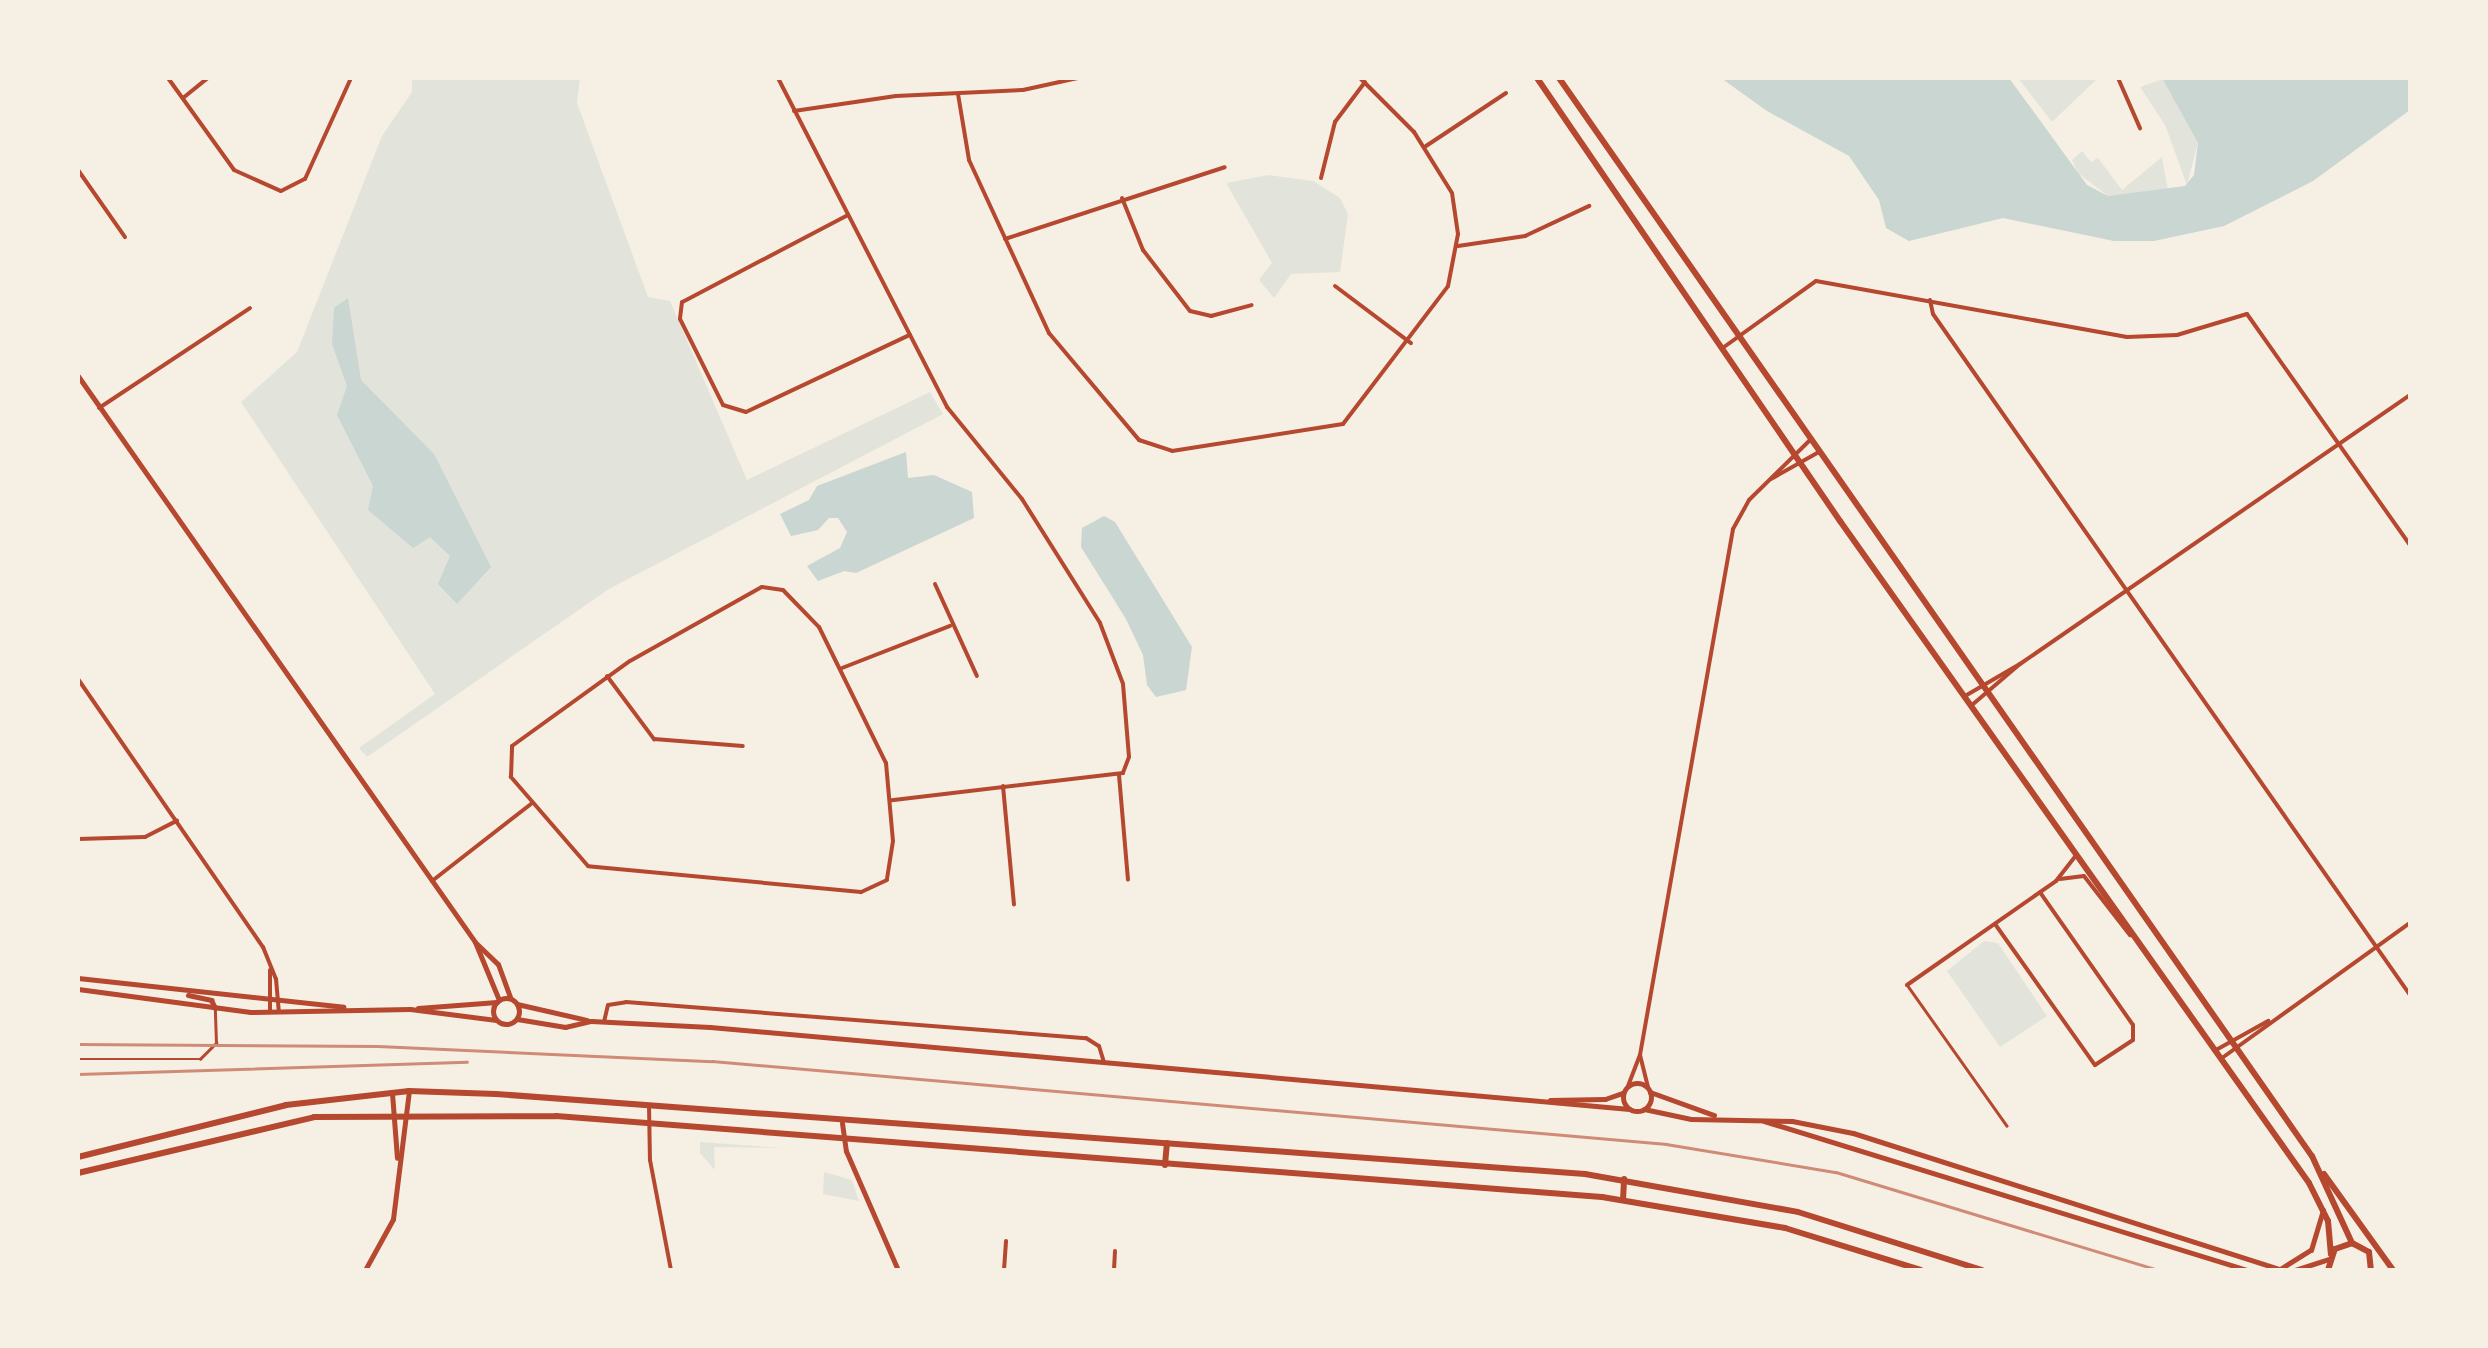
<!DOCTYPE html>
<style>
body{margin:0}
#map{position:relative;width:2488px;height:1348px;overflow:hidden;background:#f6efe4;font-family:"Source Serif 4",serif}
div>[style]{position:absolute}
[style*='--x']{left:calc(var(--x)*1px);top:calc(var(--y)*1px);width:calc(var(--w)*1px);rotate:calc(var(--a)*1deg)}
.green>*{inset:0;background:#e2e4dc}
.water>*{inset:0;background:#c9d6d2}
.service>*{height:2.5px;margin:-1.25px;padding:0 1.25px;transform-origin:1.25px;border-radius:1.25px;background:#b5482f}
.minor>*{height:4px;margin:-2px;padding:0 2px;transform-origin:2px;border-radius:2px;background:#b5482f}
.tertiary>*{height:5px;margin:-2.5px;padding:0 2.5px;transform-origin:2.5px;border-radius:2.5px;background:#b5482f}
.secondary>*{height:5px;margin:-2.5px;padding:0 2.5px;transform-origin:2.5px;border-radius:2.5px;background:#b5482f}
.secondary>.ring{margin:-2.5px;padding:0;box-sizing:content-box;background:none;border:5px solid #b5482f;border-radius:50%}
.primary>*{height:6px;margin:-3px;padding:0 3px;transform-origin:3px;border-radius:3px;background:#b5482f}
.trunk>*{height:6px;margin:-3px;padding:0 3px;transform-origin:3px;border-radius:3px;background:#b5482f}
.rail>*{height:2.5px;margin:-1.25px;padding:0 1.25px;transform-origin:1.25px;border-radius:1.25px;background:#cf8b77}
span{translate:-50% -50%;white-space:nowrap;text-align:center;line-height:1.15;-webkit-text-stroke:10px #f6efe4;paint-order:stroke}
.frame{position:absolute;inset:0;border:80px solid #f6efe4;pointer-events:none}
</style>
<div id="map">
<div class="green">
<div style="clip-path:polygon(412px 78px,580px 78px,577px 103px,648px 297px,670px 301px,747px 480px,930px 392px,943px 414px,609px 589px,367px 757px,359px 748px,435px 694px,241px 402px,297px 352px,382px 136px,412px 92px)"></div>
<div style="clip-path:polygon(2018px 78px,2098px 78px,2052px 122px)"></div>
<div style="clip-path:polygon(2163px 79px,2198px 143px,2187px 185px,2165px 125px,2140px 87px)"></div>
<div style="clip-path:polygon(2082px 151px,2091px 162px,2098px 158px,2122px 190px,2162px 157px,2168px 190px,2108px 196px,2078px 173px,2072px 160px)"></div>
<div style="clip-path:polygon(1269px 175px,1313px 181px,1340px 198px,1348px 214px,1340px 272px,1291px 274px,1274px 298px,1259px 280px,1272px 263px,1226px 183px)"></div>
<div style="clip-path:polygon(1984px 941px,1998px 943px,2047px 1016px,2000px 1047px,1947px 971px)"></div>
<div style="clip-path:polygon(700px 1142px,785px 1148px,714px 1147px,715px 1170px,700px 1153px)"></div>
<div style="clip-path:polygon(824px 1172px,852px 1180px,859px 1201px,823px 1194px)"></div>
</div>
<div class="water">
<div style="clip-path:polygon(1721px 78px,2009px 78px,2087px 185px,2108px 196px,2185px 186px,2194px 175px,2198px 143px,2162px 78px,2410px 78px,2410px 110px,2313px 181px,2224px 226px,2154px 241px,2114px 241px,2003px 218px,1909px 241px,1886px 228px,1879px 200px,1849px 156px,1767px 111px)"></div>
<div style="clip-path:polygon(348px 298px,361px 380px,434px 454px,491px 567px,457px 604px,438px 584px,450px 556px,430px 537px,413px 548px,368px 510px,373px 486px,337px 415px,347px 386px,332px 344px,334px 308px)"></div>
<div style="clip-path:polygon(906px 452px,908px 478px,934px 475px,972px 492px,974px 518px,856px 573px,844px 571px,818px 581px,807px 566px,840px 548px,847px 532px,838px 518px,829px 518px,818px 530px,791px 536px,780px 514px,809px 500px,817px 486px)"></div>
<div style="clip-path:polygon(1104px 516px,1115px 522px,1192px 647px,1186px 690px,1156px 697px,1147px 685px,1143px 655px,1126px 619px,1081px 547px,1082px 528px)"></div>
</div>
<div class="service">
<div style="--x:1908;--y:986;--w:171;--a:54.7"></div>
<div style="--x:78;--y:1059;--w:122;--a:0"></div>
<div style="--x:200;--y:1059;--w:23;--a:-45"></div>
<div style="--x:216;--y:1043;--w:33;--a:-92"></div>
</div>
<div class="minor">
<div style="--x:168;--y:78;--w:113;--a:54.3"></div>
<div style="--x:234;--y:170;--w:51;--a:24.1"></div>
<div style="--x:281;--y:191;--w:27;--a:-27"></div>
<div style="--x:305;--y:179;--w:111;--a:-65.5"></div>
<div style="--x:778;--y:78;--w:370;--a:62.8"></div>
<div style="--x:947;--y:407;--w:119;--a:50.8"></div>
<div style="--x:1022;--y:499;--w:146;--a:57.8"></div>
<div style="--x:1100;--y:623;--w:65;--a:69.3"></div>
<div style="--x:1123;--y:684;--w:73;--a:85.3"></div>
<div style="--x:1129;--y:757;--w:17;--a:111"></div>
<div style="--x:1123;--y:773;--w:233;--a:173.3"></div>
<div style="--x:2118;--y:78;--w:55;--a:66.3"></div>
<div style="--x:958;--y:94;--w:67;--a:80.5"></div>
<div style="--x:969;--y:160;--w:191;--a:65.2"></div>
<div style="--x:1049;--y:333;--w:140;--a:49.9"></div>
<div style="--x:1139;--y:440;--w:35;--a:18"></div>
<div style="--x:1172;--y:451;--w:173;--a:-9"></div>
<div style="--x:1343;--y:424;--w:173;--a:-52.7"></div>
<div style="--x:1448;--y:286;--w:53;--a:-79.1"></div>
<div style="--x:1458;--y:234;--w:41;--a:-98.3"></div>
<div style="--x:1452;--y:193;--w:72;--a:-121.9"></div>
<div style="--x:1414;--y:132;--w:76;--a:-135"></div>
<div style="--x:183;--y:98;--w:32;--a:-39"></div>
<div style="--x:794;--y:111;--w:103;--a:-8.4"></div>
<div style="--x:896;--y:96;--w:127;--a:-2.7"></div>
<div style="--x:1023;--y:90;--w:56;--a:-12.3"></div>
<div style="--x:1426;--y:146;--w:96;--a:-33.5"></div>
<div style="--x:78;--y:170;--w:82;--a:55"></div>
<div style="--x:1321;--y:178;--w:58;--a:-76"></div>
<div style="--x:1335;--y:122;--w:50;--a:-53.1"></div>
<div style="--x:1122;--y:198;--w:56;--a:68"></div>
<div style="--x:1143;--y:250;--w:77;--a:52.4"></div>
<div style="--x:1190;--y:311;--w:22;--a:13"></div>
<div style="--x:1211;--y:316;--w:42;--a:-15"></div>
<div style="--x:848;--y:215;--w:187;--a:152.3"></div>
<div style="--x:682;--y:302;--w:17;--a:97"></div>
<div style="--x:680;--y:319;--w:96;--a:63.4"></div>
<div style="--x:723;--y:405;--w:24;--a:17"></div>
<div style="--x:746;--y:412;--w:181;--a:-25.2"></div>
<div style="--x:1005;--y:239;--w:231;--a:-18.1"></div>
<div style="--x:1458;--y:246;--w:68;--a:-8.5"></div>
<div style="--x:1525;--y:236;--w:71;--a:-25.1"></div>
<div style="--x:1335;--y:286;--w:95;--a:36.9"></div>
<div style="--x:1930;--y:300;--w:14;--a:78"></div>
<div style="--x:1933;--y:314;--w:831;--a:54.99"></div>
<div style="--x:1724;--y:347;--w:113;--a:-35.7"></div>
<div style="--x:1816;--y:281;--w:316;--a:10.2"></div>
<div style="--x:2127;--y:337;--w:50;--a:-2.3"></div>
<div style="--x:2177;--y:335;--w:73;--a:-16.7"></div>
<div style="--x:2247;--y:314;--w:283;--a:54.8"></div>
<div style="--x:99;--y:408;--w:181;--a:-33.5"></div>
<div style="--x:1771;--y:479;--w:55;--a:-29.4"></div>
<div style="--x:935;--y:584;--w:101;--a:65.5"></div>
<div style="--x:762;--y:587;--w:21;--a:8"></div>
<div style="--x:783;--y:590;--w:52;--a:45.8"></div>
<div style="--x:819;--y:627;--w:152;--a:63.8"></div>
<div style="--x:886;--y:763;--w:78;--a:84.9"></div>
<div style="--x:893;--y:841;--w:39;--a:99"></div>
<div style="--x:887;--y:880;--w:29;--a:155"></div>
<div style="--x:861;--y:892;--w:274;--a:-174.6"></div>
<div style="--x:588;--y:866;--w:118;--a:-130.9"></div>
<div style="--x:511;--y:777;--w:31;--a:-88"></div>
<div style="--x:512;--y:746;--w:145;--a:-35.8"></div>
<div style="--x:630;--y:661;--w:151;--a:-29.3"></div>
<div style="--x:842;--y:668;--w:116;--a:-21.3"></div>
<div style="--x:607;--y:676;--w:79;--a:53.3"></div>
<div style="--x:654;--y:739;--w:89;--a:4.5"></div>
<div style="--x:78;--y:679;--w:326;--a:55.4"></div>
<div style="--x:263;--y:947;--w:35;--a:68"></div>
<div style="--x:276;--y:979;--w:32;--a:85"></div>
<div style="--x:1965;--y:696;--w:64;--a:-30.2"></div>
<div style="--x:1972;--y:705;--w:63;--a:-40.5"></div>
<div style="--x:2020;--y:664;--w:474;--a:-34.6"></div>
<div style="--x:1119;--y:775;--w:105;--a:85.1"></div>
<div style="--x:1003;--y:786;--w:119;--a:84.7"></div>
<div style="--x:78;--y:839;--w:67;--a:-1.7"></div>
<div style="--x:145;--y:837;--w:36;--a:-27"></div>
<div style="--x:2060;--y:879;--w:24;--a:-7"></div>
<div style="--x:2084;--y:876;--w:75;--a:52.1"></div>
<div style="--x:432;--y:881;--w:125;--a:-37.9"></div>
<div style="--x:1995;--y:924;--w:173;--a:54.7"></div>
<div style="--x:2095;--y:1065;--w:45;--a:-33.3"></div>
<div style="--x:2133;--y:1040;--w:15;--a:-90"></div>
<div style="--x:2133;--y:1025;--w:162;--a:-125"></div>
<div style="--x:1907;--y:985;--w:182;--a:-34.9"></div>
<div style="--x:2056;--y:881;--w:33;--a:-52"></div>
<div style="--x:270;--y:1011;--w:41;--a:-90"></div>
<div style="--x:604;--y:1022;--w:17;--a:-77"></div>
<div style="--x:608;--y:1005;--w:18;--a:-9"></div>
<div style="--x:626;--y:1002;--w:461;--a:4.5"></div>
<div style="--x:1086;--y:1038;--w:15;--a:32"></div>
<div style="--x:1099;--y:1046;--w:17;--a:73"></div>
<div style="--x:2216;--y:1050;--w:60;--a:-29.1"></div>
<div style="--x:1640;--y:1055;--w:34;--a:76"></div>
<div style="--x:2222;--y:1058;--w:231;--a:-35.7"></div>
<div style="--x:1628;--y:1086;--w:33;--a:-69"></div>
<div style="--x:1640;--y:1055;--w:534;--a:-79.97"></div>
<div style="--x:1733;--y:529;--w:33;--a:-61"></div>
<div style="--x:1749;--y:500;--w:86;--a:-44.5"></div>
<div style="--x:649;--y:1105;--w:55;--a:89"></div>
<div style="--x:650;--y:1160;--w:112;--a:79.2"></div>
<div style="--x:1004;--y:1270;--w:29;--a:-86"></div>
<div style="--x:1114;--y:1270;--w:19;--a:-87"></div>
</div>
<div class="tertiary">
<div style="--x:392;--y:1093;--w:65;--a:85.6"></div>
<div style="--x:842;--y:1123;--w:28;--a:82"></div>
<div style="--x:846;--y:1151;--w:130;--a:66.4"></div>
<div style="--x:365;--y:1270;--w:58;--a:-61.2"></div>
<div style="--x:393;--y:1219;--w:129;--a:-82.9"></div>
</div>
<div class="secondary">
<div style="--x:78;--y:376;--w:691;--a:54.95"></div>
<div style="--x:475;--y:942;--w:63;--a:67.5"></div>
<div style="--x:477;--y:944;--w:29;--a:44"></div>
<div style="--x:498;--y:964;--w:35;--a:70"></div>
<div style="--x:78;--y:978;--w:267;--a:6.2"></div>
<div style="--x:78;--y:989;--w:174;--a:7.6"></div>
<div style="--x:250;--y:1012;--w:160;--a:-1.1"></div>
<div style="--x:410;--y:1009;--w:87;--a:7.3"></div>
<div style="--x:188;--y:995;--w:24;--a:12"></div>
<div style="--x:211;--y:1000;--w:9;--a:63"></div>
<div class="ring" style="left:493px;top:998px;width:21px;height:21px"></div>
<div style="--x:517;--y:1004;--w:72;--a:12.9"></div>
<div style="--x:418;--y:1008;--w:79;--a:-4.3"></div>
<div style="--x:517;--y:1019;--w:49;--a:9.5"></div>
<div style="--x:565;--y:1027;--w:27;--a:-13"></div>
<div style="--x:591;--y:1021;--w:119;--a:2.9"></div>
<div style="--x:710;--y:1027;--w:923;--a:5.1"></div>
<div class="ring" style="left:1623px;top:1083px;width:23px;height:23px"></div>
<div style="--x:1650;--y:1092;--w:68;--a:19.8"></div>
<div style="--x:1550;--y:1100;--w:55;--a:-1"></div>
<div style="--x:1605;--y:1099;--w:18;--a:-19"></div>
<div style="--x:1644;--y:1109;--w:48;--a:12"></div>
<div style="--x:1691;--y:1119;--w:101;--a:1.1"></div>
<div style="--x:1792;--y:1121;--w:62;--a:11.1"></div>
<div style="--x:1853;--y:1133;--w:451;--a:17.7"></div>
<div style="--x:1764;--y:1121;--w:505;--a:17.14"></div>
<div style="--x:2280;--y:1269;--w:36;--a:-32"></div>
<div style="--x:2311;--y:1250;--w:42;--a:-73.3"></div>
<div style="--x:2295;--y:1270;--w:36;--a:-18"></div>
</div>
<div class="primary">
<div style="--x:1537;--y:78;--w:537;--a:55.63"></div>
<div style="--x:1840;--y:521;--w:811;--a:54.68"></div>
<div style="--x:2309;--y:1183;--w:42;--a:63.4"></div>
<div style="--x:2328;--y:1221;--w:33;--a:85"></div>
<div style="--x:1559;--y:78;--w:1315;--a:55.07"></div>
<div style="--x:2312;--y:1156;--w:96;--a:65.3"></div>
<div style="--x:2324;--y:1174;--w:118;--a:54.3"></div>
<div style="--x:2328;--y:1270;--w:22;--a:-72"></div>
<div style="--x:2335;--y:1249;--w:18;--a:-19"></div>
<div style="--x:2352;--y:1243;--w:19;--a:28"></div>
<div style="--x:2369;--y:1252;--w:18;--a:84"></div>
</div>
<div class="trunk">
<div style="--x:78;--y:1157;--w:214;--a:-14"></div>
<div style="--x:286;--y:1105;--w:124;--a:-6.5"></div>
<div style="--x:409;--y:1091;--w:87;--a:2"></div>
<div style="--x:496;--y:1094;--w:1092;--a:4.2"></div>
<div style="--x:1585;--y:1174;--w:216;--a:10.1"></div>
<div style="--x:1798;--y:1212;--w:193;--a:17.5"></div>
<div style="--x:1165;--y:1165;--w:22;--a:-85"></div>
<div style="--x:78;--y:1173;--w:243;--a:-13.3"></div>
<div style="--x:314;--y:1117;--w:242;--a:-0.2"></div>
<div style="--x:556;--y:1116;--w:1049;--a:4.43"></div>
<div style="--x:1602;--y:1197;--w:186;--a:9.6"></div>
<div style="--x:1785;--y:1228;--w:142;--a:17.2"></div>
<div style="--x:1623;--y:1200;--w:21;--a:-87"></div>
</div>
<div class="rail">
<div style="--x:78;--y:1044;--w:300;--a:0.4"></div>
<div style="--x:378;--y:1046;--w:334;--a:2.6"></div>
<div style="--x:712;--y:1061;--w:958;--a:4.97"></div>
<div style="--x:1666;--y:1144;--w:172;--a:9.4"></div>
<div style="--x:1836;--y:1172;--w:338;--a:16.9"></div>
<div style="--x:78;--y:1074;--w:389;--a:-1.8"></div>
</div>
<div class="frame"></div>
</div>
